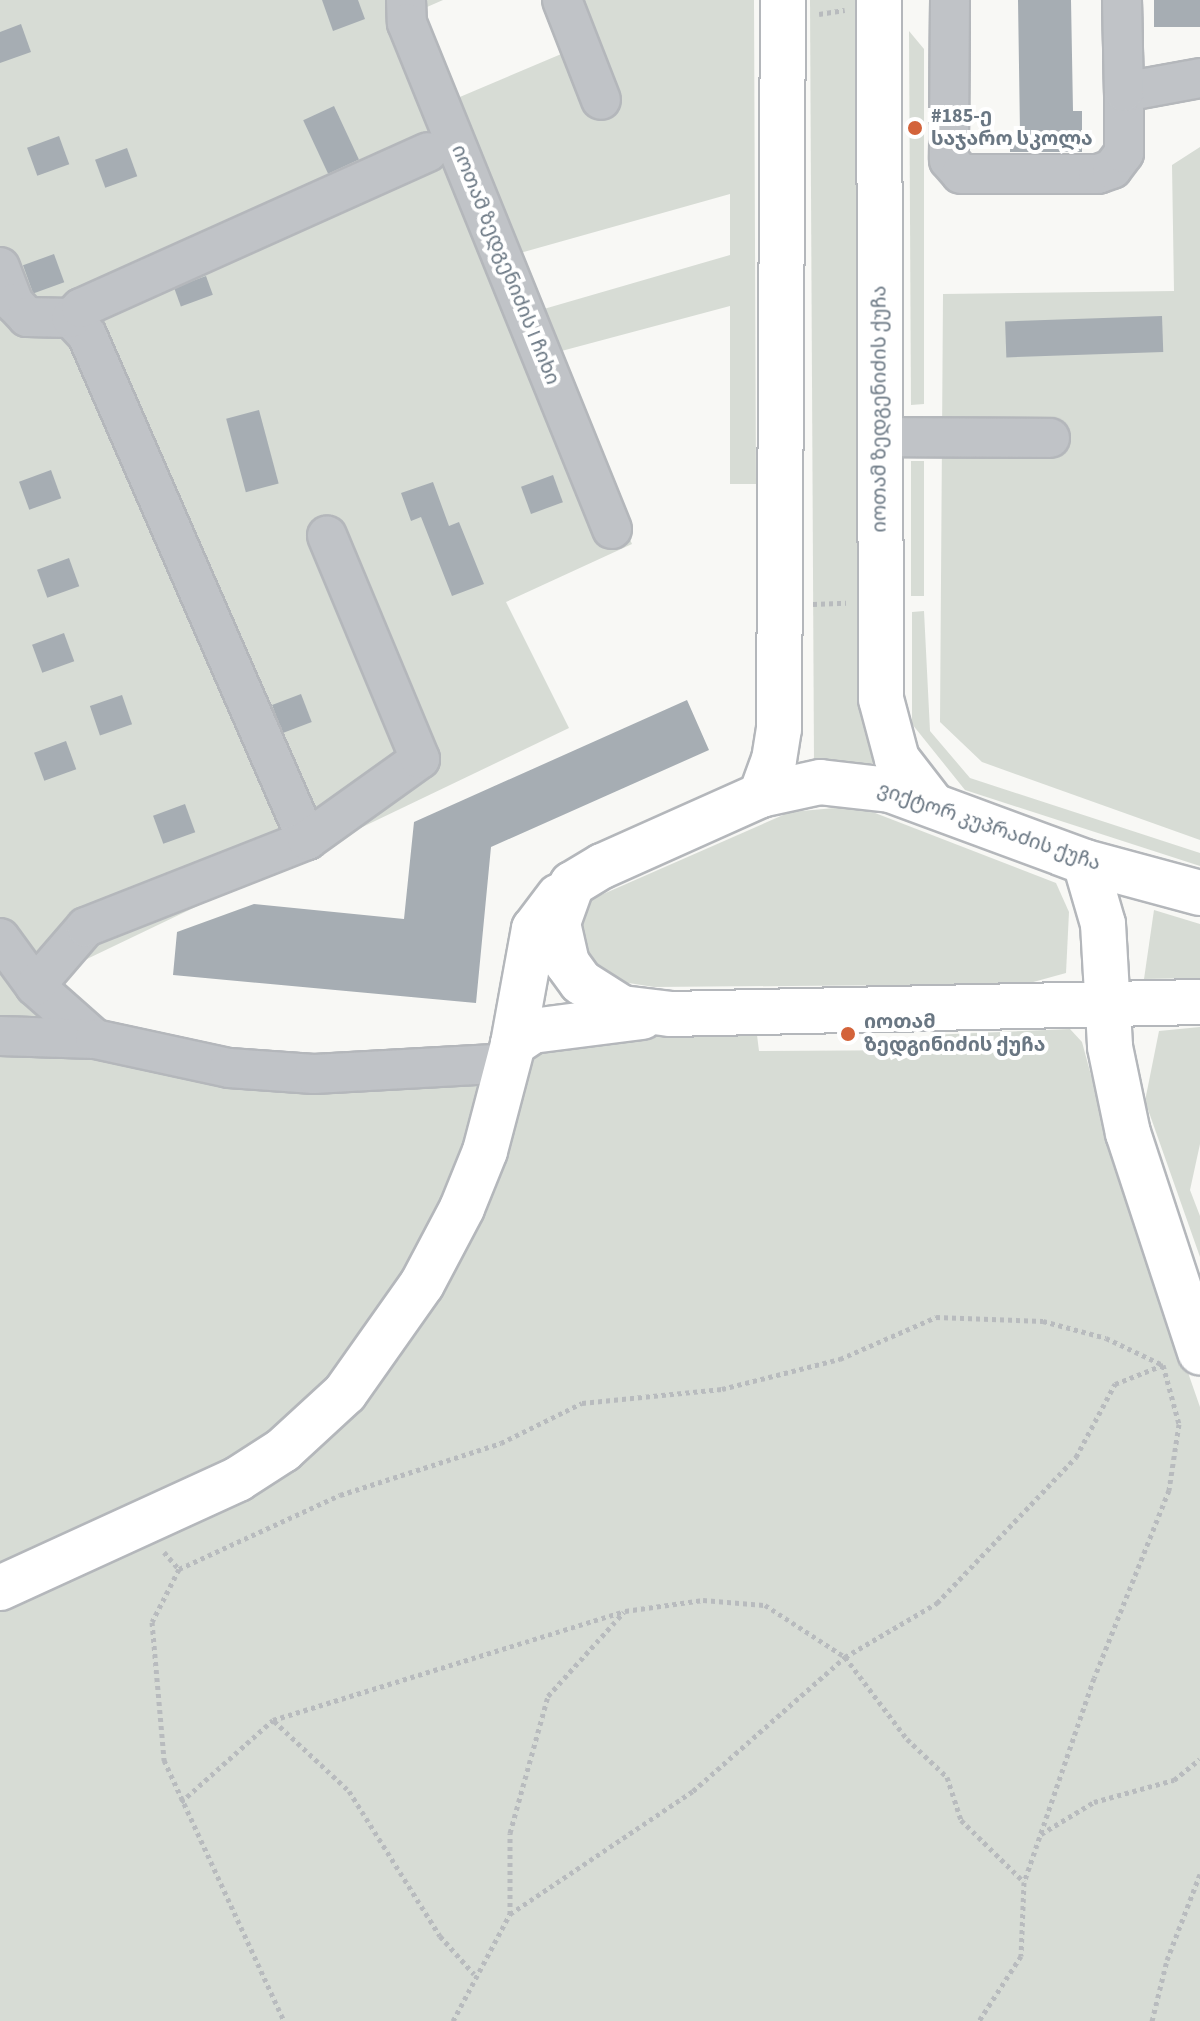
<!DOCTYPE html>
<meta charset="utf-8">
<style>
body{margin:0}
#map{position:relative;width:1200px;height:2021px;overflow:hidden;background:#f8f8f5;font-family:"Source Sans 3","Noto Sans Georgian",sans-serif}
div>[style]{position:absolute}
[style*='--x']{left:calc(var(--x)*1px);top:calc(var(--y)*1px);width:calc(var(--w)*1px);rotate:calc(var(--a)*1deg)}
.green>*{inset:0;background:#d7dcd5;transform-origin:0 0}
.building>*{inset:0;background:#a6adb3;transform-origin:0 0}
.path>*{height:5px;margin-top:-2.5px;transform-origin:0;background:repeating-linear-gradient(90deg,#b8bbbe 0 4px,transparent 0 8px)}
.roads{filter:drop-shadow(2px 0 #b4b7bb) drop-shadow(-2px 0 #b4b7bb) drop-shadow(0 2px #b4b7bb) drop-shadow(0 -2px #b4b7bb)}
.minor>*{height:38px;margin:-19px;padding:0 19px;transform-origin:19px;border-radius:19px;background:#c0c3c7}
.major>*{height:44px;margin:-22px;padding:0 22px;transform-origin:22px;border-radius:22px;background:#fff}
.dots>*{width:22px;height:22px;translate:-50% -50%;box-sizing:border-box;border:4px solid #fff;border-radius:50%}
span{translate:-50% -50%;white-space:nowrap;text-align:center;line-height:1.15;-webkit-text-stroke:8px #fff;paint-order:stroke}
.poi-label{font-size:20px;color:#6a7783;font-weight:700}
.left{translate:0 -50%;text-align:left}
.street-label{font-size:20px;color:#6a7783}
</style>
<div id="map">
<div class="green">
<div style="clip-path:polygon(evenodd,0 0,443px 0,411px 14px,448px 102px,566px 52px,545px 0,754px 0,756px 484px,730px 484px,730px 306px,554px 353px,632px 544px,506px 602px,569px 728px,41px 981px,0 922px,0 0,730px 194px,730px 255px,530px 313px,513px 255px,730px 194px)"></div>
<div style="clip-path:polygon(810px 0,866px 0,877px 763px,843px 767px,814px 763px)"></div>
<div style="clip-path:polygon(909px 31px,924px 49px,924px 404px,911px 405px)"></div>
<div style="clip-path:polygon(1200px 147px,1200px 840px,982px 762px,940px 722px,943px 294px,1174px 291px,1172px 165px)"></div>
<div style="left:924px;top:461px;width:135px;height:13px;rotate:90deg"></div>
<div style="clip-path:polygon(924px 611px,930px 731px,970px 778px,1200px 853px,1200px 866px,965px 790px,912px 724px,912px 612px)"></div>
<div style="clip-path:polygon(857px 806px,1056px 883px,1069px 912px,1066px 973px,1026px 984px,654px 987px,597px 978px,573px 931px,585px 902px,790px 812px)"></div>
<div style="clip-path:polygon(1154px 910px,1200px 924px,1200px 978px,1144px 979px)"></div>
<div style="clip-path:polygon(0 965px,49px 1021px,0 1029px)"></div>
<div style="clip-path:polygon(1200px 1027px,1200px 1144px,1190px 1190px,1200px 1216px,1200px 1257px,1145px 1101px,1159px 1031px)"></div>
<div style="clip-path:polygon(1070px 1029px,1082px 1042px,1114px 1160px,1200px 1407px,1200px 2021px,0 2021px,0 1601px,325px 1436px,400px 1358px,540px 1047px,574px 1036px,757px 1035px,759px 1051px,930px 1050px,930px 1035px)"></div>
<div style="clip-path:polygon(0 1043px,488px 1069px,454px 1191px,398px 1301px,343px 1368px,272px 1434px,151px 1505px,0 1571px)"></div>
</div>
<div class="building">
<div style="clip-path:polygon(322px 0,358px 0,365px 19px,333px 31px)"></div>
<div style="clip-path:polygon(1018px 0,1071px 0,1073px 111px,1082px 111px,1082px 152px,1010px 152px,1010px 133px,1020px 133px)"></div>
<div style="left:1154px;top:0;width:46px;height:27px"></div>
<div style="clip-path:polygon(21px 24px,31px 52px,0 63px,0 32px)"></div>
<div style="left:334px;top:106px;width:59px;height:34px;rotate:65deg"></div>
<div style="left:59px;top:136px;width:30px;height:34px;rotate:70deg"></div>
<div style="left:127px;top:148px;width:30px;height:34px;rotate:70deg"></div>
<div style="left:54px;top:254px;width:30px;height:33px;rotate:70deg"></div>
<div style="left:206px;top:276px;width:20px;height:34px;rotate:70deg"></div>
<div style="left:1162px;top:316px;width:36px;height:157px;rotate:88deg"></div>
<div style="left:259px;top:410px;width:76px;height:34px;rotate:75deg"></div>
<div style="left:51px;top:470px;width:30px;height:34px;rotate:70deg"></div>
<div style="left:553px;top:475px;width:29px;height:34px;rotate:70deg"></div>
<div style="clip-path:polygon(433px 482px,449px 526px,459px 522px,484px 584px,452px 596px,421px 517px,411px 521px,401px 493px)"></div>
<div style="left:69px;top:558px;width:30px;height:34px;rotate:70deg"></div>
<div style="left:64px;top:633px;width:30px;height:34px;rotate:70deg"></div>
<div style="left:301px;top:694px;width:30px;height:31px;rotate:69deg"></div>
<div style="left:122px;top:695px;width:31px;height:34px;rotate:71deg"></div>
<div style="clip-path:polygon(687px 700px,709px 750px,491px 847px,476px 1003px,173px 975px,177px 932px,254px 904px,404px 919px,414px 822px)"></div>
<div style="left:66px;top:741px;width:30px;height:34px;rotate:70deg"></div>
<div style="left:185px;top:804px;width:30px;height:34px;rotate:70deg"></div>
</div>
<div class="path">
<div style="--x:819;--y:14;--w:26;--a:-9"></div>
<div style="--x:813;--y:604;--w:33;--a:-2"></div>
<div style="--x:164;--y:1552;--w:23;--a:49"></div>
<div style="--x:179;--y:1569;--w:59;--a:117"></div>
<div style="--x:152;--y:1622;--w:139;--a:85"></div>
<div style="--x:164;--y:1760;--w:287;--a:65.3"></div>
<div style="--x:179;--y:1569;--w:177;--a:-24.7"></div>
<div style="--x:340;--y:1495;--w:169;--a:-17.9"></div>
<div style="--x:501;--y:1443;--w:90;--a:-26.3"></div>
<div style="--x:582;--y:1403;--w:141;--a:-5.7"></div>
<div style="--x:722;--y:1389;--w:122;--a:-14.3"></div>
<div style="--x:840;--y:1359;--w:105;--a:-23.6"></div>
<div style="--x:936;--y:1317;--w:107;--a:2.1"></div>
<div style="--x:1043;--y:1321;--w:65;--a:15.1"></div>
<div style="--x:1106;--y:1338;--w:63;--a:25.3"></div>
<div style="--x:1163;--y:1365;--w:61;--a:74.8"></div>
<div style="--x:1179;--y:1424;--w:67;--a:98.6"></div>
<div style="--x:1169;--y:1490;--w:202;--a:111.7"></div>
<div style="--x:1094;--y:1678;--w:216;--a:108.9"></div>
<div style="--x:1024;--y:1882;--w:74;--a:92.3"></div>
<div style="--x:1021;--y:1956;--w:77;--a:122.9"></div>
<div style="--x:274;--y:1721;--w:103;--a:43"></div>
<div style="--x:349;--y:1791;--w:171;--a:57.9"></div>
<div style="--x:440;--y:1936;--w:51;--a:48.2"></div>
<div style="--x:181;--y:1802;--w:123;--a:-41.7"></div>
<div style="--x:273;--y:1720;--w:368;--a:-17.2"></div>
<div style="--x:625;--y:1611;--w:79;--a:-8"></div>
<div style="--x:703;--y:1600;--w:62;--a:4.6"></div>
<div style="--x:765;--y:1605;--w:95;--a:33"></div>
<div style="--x:845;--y:1657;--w:103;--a:52.9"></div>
<div style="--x:907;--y:1739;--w:55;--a:43.5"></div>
<div style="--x:947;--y:1777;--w:45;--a:72"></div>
<div style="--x:961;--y:1820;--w:88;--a:44.5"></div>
<div style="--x:1041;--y:1834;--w:62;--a:-31.1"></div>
<div style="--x:1094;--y:1802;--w:83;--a:-15.4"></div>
<div style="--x:1174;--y:1780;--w:33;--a:-39"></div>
<div style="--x:510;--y:1914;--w:81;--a:-90"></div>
<div style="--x:510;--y:1833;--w:142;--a:-74.5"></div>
<div style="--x:548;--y:1696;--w:113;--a:-47.9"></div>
<div style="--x:453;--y:2021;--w:121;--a:-62"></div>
<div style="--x:510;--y:1914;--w:220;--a:-33.9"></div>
<div style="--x:693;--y:1791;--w:203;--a:-41.4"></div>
<div style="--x:845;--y:1657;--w:107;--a:-30.4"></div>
<div style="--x:937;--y:1603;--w:202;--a:-46.4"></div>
<div style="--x:1076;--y:1457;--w:83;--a:-61.9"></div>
<div style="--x:1115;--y:1384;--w:52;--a:-21.6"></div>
<div style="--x:1152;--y:2021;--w:63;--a:-76.2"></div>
<div style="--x:1167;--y:1960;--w:92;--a:-69"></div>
</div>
<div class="roads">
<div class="minor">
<div style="--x:406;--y:0;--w:23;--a:88"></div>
<div style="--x:407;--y:23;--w:546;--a:67.95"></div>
<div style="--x:562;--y:0;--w:107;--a:68.7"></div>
<div style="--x:950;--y:0;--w:160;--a:90.4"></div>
<div style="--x:949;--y:160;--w:18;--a:49"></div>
<div style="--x:961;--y:174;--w:137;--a:0"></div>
<div style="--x:1098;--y:174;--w:15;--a:-20"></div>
<div style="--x:1112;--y:169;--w:20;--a:-53"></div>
<div style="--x:1124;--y:153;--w:61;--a:-90"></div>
<div style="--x:1124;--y:92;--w:77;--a:-10.4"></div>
<div style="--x:1122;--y:0;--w:92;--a:88.8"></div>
<div style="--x:0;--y:267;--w:39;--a:69"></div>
<div style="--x:14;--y:303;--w:19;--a:47"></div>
<div style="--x:27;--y:317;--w:44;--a:1.3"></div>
<div style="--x:71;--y:318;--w:23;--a:47"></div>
<div style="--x:87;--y:335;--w:551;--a:66.46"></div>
<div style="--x:71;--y:318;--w:14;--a:-45"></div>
<div style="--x:81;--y:308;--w:380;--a:-24.2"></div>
<div style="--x:881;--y:437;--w:169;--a:0.3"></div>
<div style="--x:0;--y:938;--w:59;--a:53.9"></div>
<div style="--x:35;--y:986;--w:80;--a:41.5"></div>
<div style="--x:35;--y:986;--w:78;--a:-49.2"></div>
<div style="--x:86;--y:927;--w:238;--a:-21.5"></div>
<div style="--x:307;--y:840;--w:139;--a:-35.6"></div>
<div style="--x:420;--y:759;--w:242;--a:-112.6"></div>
<div style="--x:0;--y:1036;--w:95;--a:1.8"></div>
<div style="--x:95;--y:1039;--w:137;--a:12.2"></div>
<div style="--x:229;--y:1068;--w:85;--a:4"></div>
<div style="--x:314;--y:1074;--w:194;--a:-3.2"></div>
</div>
<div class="major">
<div style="--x:879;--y:0;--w:699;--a:89.84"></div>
<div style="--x:881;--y:699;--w:62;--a:75.1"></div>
<div style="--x:897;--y:759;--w:56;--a:52.3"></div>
<div style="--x:761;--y:795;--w:37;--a:-70"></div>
<div style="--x:774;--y:760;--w:31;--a:-81"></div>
<div style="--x:779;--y:729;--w:729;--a:-89.69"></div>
<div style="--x:1085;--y:862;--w:65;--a:73.8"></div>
<div style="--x:1103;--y:924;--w:123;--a:86.7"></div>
<div style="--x:1110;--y:1047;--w:88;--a:78.2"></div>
<div style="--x:1128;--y:1133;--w:231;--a:71.8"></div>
<div style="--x:1200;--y:893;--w:119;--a:-164.9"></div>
<div style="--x:1085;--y:862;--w:208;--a:-159.7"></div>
<div style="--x:890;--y:790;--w:70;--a:-173.5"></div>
<div style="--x:820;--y:782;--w:60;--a:167.6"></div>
<div style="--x:761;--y:795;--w:174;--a:155.9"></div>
<div style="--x:602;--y:866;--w:35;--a:149"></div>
<div style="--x:572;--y:884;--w:41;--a:109.7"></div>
<div style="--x:558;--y:923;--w:41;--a:77.3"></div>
<div style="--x:567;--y:963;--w:24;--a:54"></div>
<div style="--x:581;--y:982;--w:49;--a:32.4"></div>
<div style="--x:622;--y:1008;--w:48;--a:7.1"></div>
<div style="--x:670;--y:1014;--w:530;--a:-1.3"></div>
<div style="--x:513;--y:1044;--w:23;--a:-34"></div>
<div style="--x:532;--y:1031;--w:111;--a:-7.3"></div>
<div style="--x:0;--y:1588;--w:262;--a:-24.6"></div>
<div style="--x:238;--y:1479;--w:54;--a:-32.8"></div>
<div style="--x:283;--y:1450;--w:84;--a:-42.6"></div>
<div style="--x:345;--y:1393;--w:133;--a:-54.8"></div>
<div style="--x:422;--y:1284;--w:86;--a:-62.2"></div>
<div style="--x:462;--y:1208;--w:61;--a:-68"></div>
<div style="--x:485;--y:1151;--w:111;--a:-75.3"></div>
<div style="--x:513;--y:1044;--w:117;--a:-79.7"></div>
<div style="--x:534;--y:929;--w:41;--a:-52.9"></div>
</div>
</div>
<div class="dots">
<div style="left:915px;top:128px;background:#d3633a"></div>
<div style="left:848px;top:1034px;background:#d3633a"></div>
</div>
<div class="poi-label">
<span class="left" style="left:931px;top:128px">#185-ე<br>საჯარო სკოლა</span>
<span class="left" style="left:864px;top:1034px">იოთამ<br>ზედგინიძის ქუჩა</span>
</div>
<div class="street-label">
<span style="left:505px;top:265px;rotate:68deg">იოთამ ზედგენიძის I ჩიხი</span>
<span style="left:880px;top:409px;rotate:-90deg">იოთამ ზედგენიძის ქუჩა</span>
<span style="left:989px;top:827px;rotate:19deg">ვიქტორ კუპრაძის ქუჩა</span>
</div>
</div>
